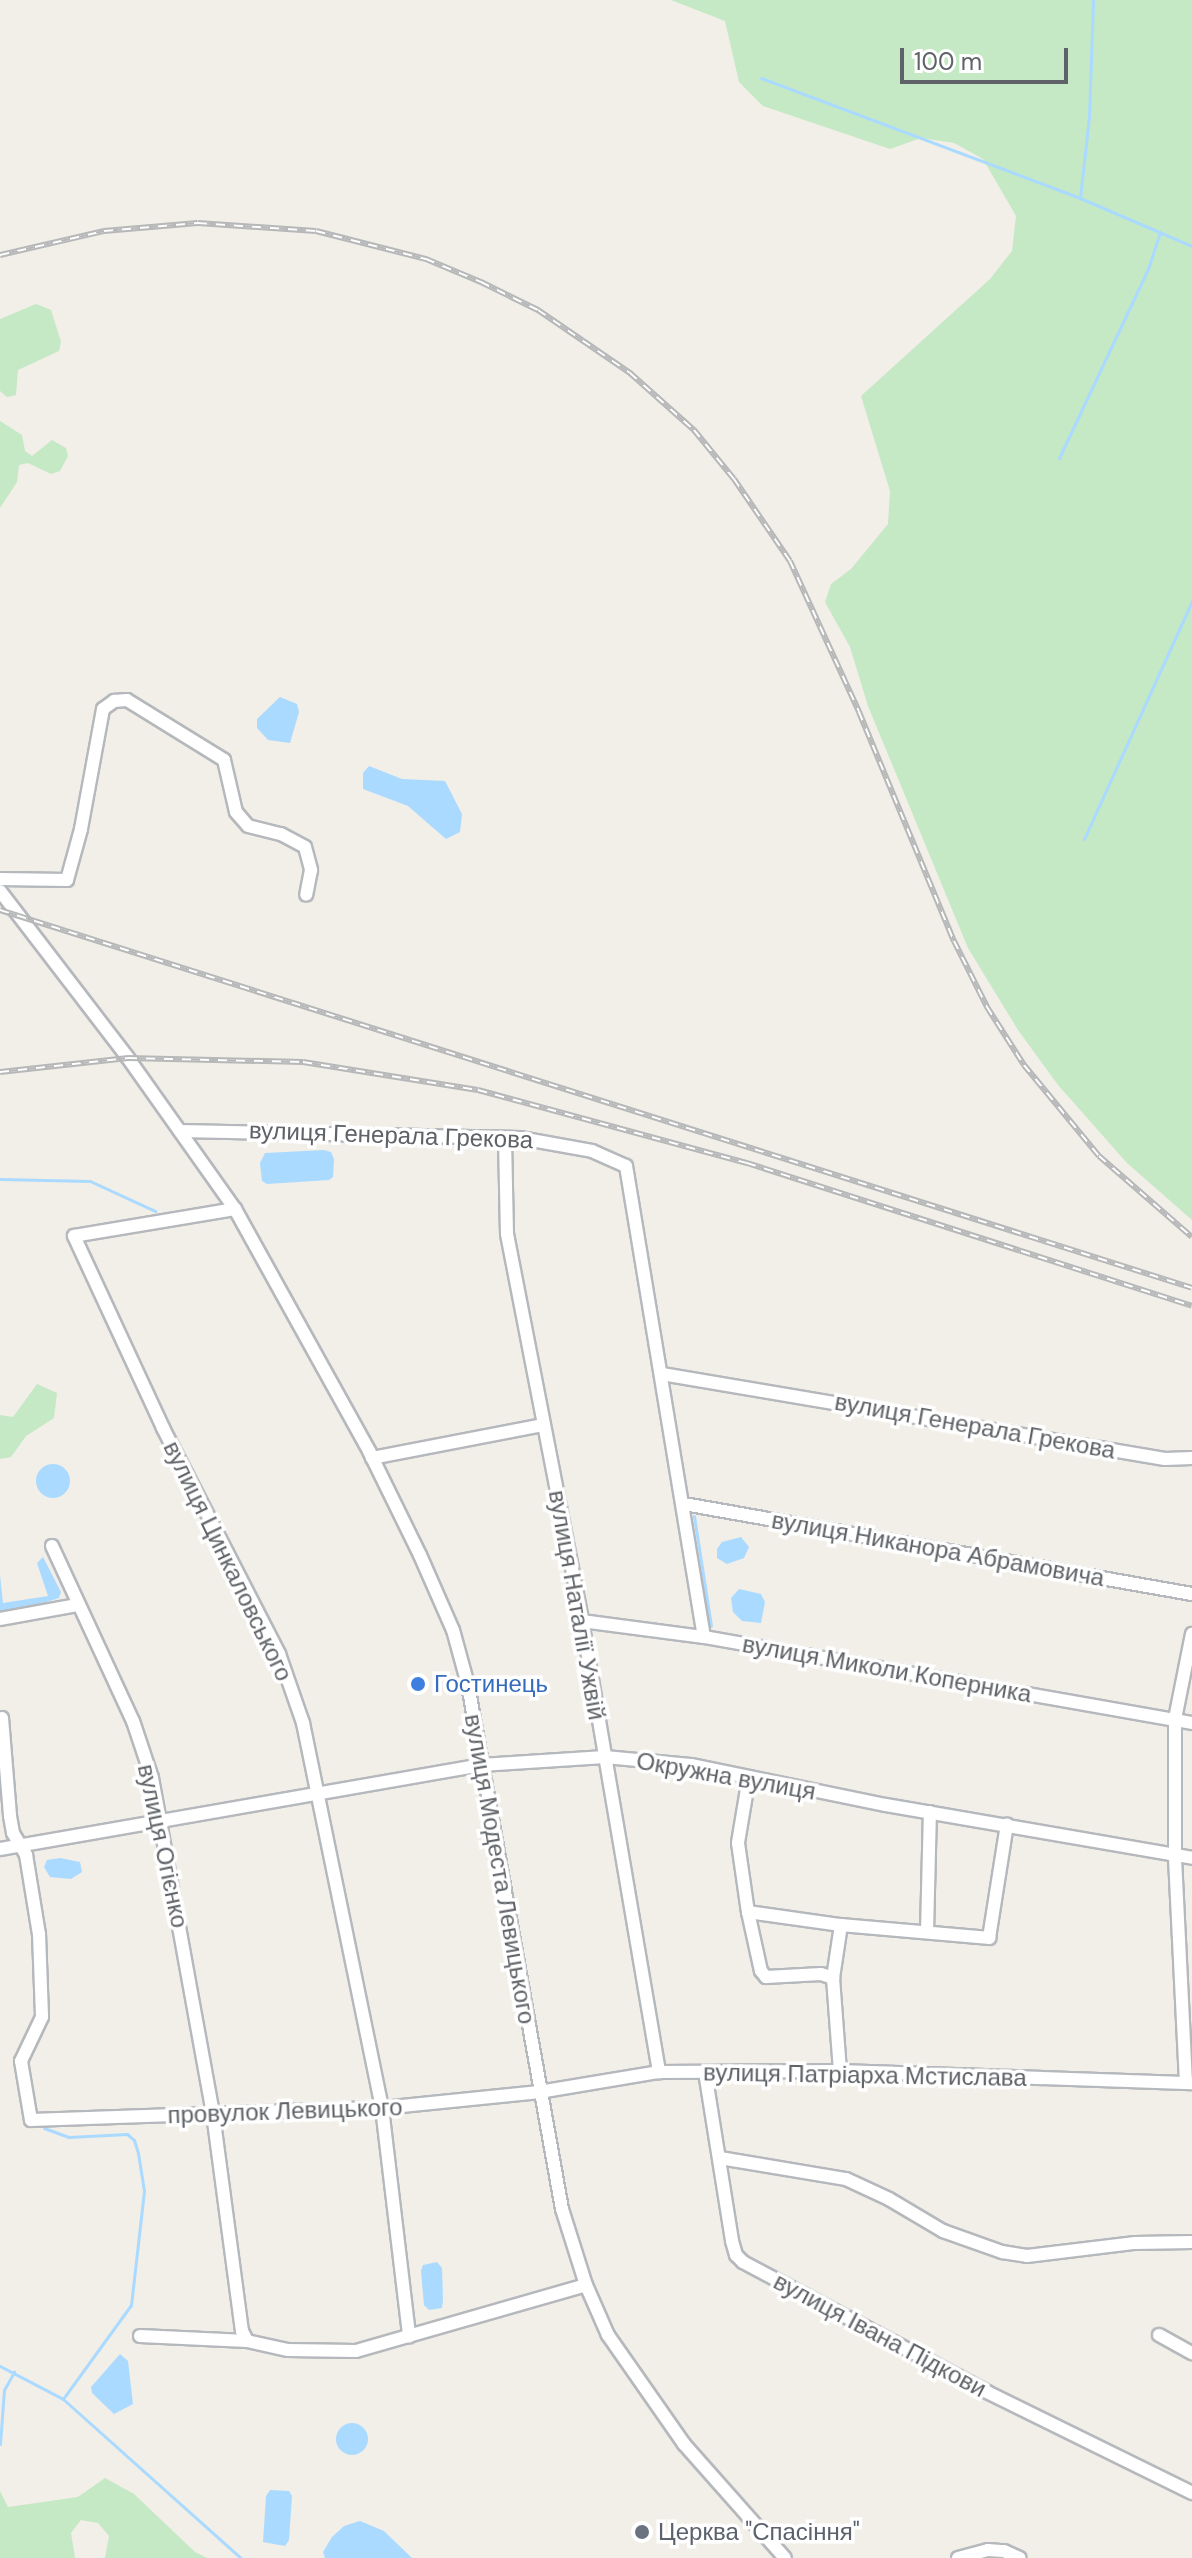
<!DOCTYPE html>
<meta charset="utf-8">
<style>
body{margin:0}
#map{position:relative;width:1192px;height:2558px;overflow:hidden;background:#f1efe8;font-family:"DM Sans",sans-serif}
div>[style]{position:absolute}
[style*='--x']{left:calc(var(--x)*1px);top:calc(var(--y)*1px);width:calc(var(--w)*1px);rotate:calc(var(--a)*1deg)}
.green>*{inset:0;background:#c5e8c5}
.water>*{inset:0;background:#aadaff}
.round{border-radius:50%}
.stream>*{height:3px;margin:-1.5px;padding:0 1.5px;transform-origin:1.5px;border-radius:1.5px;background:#aadaff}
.roads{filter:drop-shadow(2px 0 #b5b8bc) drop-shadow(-2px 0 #b5b8bc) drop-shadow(0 2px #b5b8bc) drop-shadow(0 -2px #b5b8bc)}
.street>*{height:12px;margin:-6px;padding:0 6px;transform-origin:6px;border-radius:6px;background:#fff}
.rail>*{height:6px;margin-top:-3px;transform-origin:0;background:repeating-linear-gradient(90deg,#fff 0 9px,#b6b7b8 0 18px);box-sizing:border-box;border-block:2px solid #b6b7b8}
.dots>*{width:22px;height:22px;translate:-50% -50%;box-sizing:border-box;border:4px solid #fff;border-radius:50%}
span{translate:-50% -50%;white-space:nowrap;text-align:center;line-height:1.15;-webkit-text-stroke:7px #fff;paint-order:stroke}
.street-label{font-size:24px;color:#5f6368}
.shop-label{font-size:24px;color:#366cbe}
.left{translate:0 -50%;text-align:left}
.worship-label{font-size:24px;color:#5b616d}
.scale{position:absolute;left:900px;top:48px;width:168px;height:36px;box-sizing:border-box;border:4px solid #5f6368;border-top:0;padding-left:10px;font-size:24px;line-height:28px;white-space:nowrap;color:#5f6368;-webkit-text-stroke:6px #fff;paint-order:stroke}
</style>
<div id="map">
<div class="green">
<div style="clip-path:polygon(671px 0,1192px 0,1192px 1220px,1127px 1163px,1058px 1085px,1018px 1030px,968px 948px,868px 706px,850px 647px,825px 602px,831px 584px,851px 569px,888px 524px,890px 491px,861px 396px,990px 279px,1012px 251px,1016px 216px,983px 159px,954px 143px,921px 138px,890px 149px,763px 106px,739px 82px,725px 21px)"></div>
<div style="clip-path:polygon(36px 304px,51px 310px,61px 342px,59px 351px,18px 370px,16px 395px,7px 397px,0 391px,0 319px)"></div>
<div style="clip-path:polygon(0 421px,22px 435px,25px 451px,32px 456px,52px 440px,66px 448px,68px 456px,60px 471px,51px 474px,28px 463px,19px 465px,17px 482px,0 508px)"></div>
<div style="clip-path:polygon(37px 1384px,57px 1393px,54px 1418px,26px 1436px,11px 1457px,0 1459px,0 1415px,13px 1417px)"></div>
<div style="clip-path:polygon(105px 2478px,134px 2494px,195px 2552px,207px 2558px,105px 2558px,109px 2536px,98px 2523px,81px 2520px,71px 2533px,75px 2558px,0 2558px,0 2491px,8px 2507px,78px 2497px)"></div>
</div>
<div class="water">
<div style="clip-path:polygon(280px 697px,297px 704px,299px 712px,290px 743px,268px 740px,257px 728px,257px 719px)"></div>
<div style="clip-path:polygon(369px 766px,402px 779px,445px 781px,462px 814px,460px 832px,446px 839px,408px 806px,363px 789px,363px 773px)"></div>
<div style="clip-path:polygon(324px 1150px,331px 1152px,334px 1159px,333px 1177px,329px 1180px,267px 1184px,262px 1181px,260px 1163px,265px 1153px)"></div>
<div class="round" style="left:36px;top:1464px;width:34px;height:34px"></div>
<div style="clip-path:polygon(741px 1537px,749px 1547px,744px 1558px,727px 1564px,717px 1558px,717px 1549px,722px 1542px)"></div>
<div style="clip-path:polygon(43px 1557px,61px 1592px,59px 1598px,12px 1613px,0 1613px,0 1575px,3px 1603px,48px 1596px,37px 1563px)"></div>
<div style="clip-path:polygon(739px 1589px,761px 1594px,765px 1602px,761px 1623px,742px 1621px,733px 1612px,731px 1598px)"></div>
<div style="clip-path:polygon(60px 1858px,80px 1862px,82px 1872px,71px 1879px,50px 1877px,44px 1867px,47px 1860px)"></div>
<div style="clip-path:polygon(437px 2262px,442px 2268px,443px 2300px,442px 2308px,429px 2310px,424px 2305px,421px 2271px,423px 2265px)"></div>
<div style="clip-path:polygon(120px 2354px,128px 2361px,133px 2404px,114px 2414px,92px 2393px,91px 2387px)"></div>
<div class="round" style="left:336px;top:2423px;width:32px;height:32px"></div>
<div style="clip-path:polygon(270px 2490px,289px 2491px,292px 2496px,289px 2540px,285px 2546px,263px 2542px,266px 2496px)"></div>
<div style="clip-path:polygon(360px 2521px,384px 2531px,412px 2558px,325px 2558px,323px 2552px,332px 2537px,344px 2526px)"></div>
</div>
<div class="stream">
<div style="--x:761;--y:78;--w:341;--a:20.6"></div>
<div style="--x:1080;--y:198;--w:122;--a:23.2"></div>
<div style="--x:1080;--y:198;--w:81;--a:-83.7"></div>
<div style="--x:1089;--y:117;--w:117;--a:-88"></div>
<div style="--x:1059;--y:458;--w:209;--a:-64.8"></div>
<div style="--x:1148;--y:269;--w:39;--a:-72"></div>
<div style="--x:1084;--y:839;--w:261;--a:-65.6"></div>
<div style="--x:0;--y:1179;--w:90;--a:1.3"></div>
<div style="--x:90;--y:1181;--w:72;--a:24.8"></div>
<div style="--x:694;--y:1516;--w:111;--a:81.2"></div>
<div style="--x:44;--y:2128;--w:27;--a:20"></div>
<div style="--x:69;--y:2137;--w:58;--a:-3"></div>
<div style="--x:127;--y:2134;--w:9;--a:41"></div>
<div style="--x:134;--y:2140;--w:14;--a:73"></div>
<div style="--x:138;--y:2153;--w:38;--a:81"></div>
<div style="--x:144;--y:2191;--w:115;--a:96.5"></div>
<div style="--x:131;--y:2305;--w:116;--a:125.9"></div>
<div style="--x:0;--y:2366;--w:71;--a:27.6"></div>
<div style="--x:63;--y:2399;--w:239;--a:41.8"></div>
<div style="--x:0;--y:2444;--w:54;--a:-85.8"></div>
<div style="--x:4;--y:2390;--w:21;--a:-61"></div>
</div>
<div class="roads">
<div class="street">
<div style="--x:0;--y:879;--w:67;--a:0.9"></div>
<div style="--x:67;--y:880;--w:53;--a:-74.6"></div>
<div style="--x:81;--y:829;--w:122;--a:-79.6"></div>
<div style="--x:103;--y:709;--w:14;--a:-36"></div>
<div style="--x:114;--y:701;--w:13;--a:-4"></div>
<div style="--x:127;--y:700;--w:114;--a:31.7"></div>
<div style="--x:224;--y:760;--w:53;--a:77"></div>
<div style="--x:236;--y:812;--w:18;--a:49"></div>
<div style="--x:248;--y:826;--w:34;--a:14"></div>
<div style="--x:281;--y:834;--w:27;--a:28"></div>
<div style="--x:305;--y:847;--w:24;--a:75"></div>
<div style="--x:311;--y:870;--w:25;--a:101"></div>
<div style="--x:0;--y:891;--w:210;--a:52.5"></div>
<div style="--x:128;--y:1058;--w:185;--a:54.7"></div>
<div style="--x:235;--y:1209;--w:277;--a:61"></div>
<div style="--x:369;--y:1451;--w:116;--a:63.9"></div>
<div style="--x:420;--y:1555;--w:82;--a:66.3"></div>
<div style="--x:453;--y:1630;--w:57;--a:74.7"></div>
<div style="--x:468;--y:1685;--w:532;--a:79.83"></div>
<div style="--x:562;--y:2209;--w:80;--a:72.5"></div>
<div style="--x:586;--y:2285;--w:55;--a:66.3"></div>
<div style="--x:608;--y:2335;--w:133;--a:55.1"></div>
<div style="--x:684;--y:2444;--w:152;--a:48.5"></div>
<div style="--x:180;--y:1131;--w:340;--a:1.2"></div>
<div style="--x:520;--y:1138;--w:73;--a:10.2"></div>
<div style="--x:592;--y:1151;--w:37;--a:24"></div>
<div style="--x:626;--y:1166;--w:477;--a:80.6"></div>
<div style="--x:505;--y:1139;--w:95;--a:88.8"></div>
<div style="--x:507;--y:1234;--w:394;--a:79"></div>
<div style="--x:582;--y:1621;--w:458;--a:80.3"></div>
<div style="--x:235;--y:1209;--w:163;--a:170.5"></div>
<div style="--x:74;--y:1236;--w:212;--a:65.1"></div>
<div style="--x:163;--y:1428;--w:254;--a:62.8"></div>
<div style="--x:279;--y:1654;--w:73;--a:70.8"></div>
<div style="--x:303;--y:1723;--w:393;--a:78.4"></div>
<div style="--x:382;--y:2108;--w:230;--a:83.2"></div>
<div style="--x:662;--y:1374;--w:510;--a:9.59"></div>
<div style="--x:1165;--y:1459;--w:27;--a:-2"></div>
<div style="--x:372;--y:1458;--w:174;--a:-10.9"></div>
<div style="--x:684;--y:1504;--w:516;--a:10.05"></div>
<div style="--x:52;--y:1546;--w:193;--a:65.2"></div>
<div style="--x:133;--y:1721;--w:60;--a:71.6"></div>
<div style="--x:152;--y:1778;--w:341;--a:79.7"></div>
<div style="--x:213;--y:2114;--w:219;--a:82.4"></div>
<div style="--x:242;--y:2331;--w:11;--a:63"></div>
<div style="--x:247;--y:2341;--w:42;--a:12.4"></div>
<div style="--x:288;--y:2350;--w:68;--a:0.8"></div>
<div style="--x:356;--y:2351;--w:239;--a:-16"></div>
<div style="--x:0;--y:1619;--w:78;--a:-10.3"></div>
<div style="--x:582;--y:1621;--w:123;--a:7.5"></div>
<div style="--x:704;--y:1637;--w:496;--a:10"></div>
<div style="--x:2;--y:1718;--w:98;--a:85.3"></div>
<div style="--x:10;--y:1816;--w:17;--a:80"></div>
<div style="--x:13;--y:1833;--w:26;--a:59"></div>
<div style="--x:26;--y:1855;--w:80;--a:80.7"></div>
<div style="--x:39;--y:1934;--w:83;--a:87.9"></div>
<div style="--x:42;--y:2017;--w:49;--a:115.5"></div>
<div style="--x:21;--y:2061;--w:60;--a:80.4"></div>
<div style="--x:31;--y:2120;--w:351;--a:-2"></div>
<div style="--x:382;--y:2108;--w:158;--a:-5.8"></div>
<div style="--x:539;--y:2092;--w:122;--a:-9.5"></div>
<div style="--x:659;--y:2072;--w:181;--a:-0.3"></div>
<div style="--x:840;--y:2071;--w:352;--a:2"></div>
<div style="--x:749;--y:1777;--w:67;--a:99.5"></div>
<div style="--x:738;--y:1843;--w:70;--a:81.8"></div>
<div style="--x:748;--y:1912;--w:94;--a:8"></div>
<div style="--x:841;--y:1925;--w:54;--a:98.6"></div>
<div style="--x:833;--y:1978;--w:93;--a:85.7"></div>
<div style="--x:0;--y:1849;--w:488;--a:-9.9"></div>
<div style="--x:481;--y:1765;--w:124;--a:-3.7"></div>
<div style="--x:605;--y:1757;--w:86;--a:5.3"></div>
<div style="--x:691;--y:1765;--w:199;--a:11.6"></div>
<div style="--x:886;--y:1805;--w:311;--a:9.8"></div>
<div style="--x:748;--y:1912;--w:60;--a:77.6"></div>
<div style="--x:761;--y:1971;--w:8;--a:50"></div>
<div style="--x:766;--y:1977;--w:55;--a:-3.1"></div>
<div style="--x:821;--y:1974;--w:13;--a:18"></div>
<div style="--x:841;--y:1925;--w:149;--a:5"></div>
<div style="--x:989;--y:1938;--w:115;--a:-81"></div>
<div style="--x:927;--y:1932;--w:120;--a:-88.6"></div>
<div style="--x:705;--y:2072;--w:171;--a:80.9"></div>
<div style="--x:732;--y:2241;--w:15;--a:74"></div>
<div style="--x:736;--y:2255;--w:10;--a:45"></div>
<div style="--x:743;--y:2262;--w:276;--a:28"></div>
<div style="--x:987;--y:2392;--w:229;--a:26.2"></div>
<div style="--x:1186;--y:2083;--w:228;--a:-92.8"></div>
<div style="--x:1175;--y:1855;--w:136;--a:-90"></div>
<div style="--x:1175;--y:1719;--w:87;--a:-78.7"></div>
<div style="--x:720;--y:2158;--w:128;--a:9.5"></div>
<div style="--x:846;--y:2179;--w:47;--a:24.9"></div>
<div style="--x:889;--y:2199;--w:63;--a:30.7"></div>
<div style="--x:943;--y:2231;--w:63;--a:19.6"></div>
<div style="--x:1002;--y:2252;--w:25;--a:9"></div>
<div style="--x:1027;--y:2256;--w:109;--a:-6.9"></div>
<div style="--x:1135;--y:2243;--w:57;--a:-1"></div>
<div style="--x:1159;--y:2335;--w:38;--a:29"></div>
<div style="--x:140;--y:2336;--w:107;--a:2.7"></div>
<div style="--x:958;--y:2558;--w:31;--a:-15"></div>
<div style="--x:988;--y:2550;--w:16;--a:4"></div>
<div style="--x:1004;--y:2551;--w:17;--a:24"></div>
</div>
</div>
<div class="rail">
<div style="--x:0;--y:255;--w:107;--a:-13"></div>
<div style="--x:104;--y:231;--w:94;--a:-4.9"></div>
<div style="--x:198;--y:223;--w:118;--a:3.9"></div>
<div style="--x:316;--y:231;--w:114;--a:14.3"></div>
<div style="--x:426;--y:259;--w:60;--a:22.7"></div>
<div style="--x:481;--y:282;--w:64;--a:26.2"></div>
<div style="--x:538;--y:310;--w:112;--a:34.4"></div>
<div style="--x:630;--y:373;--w:86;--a:41.7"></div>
<div style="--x:694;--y:430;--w:63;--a:50.8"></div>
<div style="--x:734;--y:479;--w:99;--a:55.7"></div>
<div style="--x:790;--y:561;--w:166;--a:65.4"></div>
<div style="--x:859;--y:712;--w:248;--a:67.5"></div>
<div style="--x:954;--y:941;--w:74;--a:63.4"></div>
<div style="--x:987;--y:1007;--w:69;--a:57.5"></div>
<div style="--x:1024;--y:1065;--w:118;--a:50.5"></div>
<div style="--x:1099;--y:1156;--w:123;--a:41.1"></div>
<div style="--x:0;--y:910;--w:1250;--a:17.59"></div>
<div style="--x:0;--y:1072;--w:129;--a:-6.2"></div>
<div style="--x:128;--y:1058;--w:175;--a:1.3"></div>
<div style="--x:303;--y:1062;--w:177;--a:9.1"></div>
<div style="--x:478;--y:1090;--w:279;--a:15.2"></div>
<div style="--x:747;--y:1163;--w:467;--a:17.8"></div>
</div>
<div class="dots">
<div style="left:418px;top:1684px;background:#3f7fe0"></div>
<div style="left:642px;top:2532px;background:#6b7280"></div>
</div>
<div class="street-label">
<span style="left:391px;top:1135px;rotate:2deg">вулиця Генерала Грекова</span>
<span style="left:975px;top:1426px;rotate:10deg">вулиця Генерала Грекова</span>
<span style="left:938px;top:1549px;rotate:10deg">вулиця Никанора Абрамовича</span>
<span style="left:228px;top:1561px;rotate:64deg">вулиця Цинкаловського</span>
<span style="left:577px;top:1605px;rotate:80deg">вулиця Наталії Ужвій</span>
<span style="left:887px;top:1669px;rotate:10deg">вулиця Миколи Коперника</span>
<span style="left:726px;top:1776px;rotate:10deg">Окружна вулиця</span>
<span style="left:163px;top:1846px;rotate:78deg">вулиця Огієнко</span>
<span style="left:500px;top:1869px;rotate:80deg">вулиця Модеста Левицького</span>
<span style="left:865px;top:2075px;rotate:1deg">вулиця Патріарха Мстислава</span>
<span style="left:285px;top:2111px;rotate:-2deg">провулок Левицького</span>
<span style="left:880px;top:2335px;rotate:28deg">вулиця Івана Підкови</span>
</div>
<div class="shop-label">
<span class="left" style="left:434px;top:1684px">Гостинець</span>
</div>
<div class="worship-label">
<span class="left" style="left:658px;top:2532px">Церква "Спасіння"</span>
</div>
<div class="scale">100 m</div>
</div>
